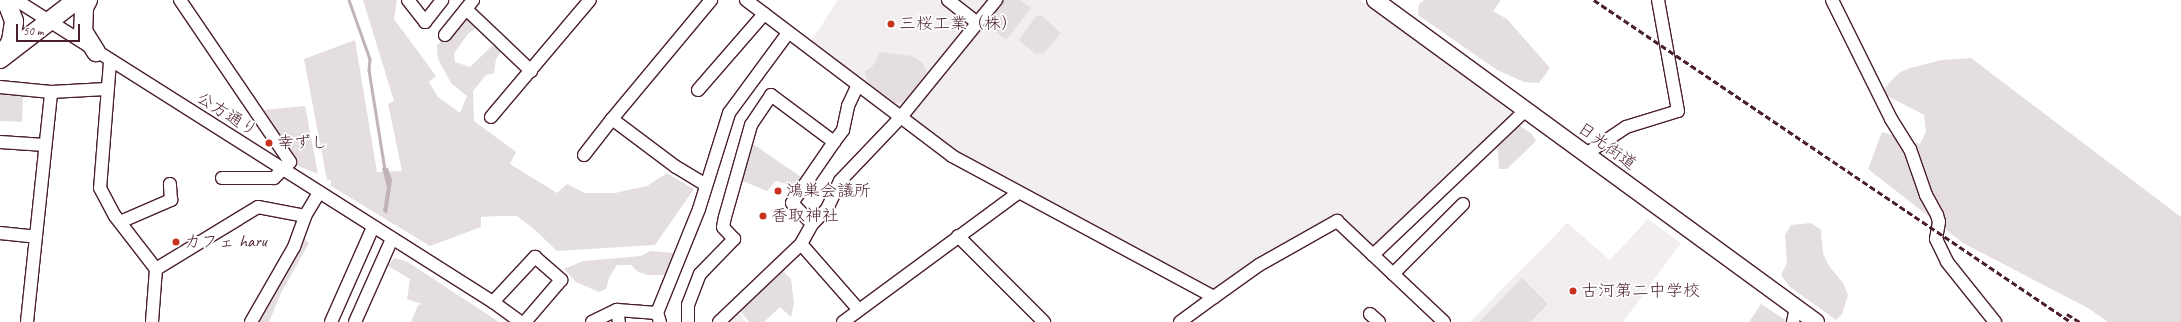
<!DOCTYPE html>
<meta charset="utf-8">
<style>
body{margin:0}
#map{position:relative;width:2181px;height:322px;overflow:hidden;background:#fff;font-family:Caveat,"Klee One",sans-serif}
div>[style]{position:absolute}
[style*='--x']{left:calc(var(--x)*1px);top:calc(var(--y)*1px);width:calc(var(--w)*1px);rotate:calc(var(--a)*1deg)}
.built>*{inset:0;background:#f2eeef}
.green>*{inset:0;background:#e5dee0;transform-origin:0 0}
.water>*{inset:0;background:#c1b3b6}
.stream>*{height:2.5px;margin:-1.25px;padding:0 1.25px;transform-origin:1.25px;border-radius:1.25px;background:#c1b3b6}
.roads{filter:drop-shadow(1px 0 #4a1f2b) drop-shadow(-1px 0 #4a1f2b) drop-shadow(0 1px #4a1f2b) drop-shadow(0 -1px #4a1f2b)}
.minor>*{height:12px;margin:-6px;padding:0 6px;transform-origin:6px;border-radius:6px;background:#fff}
.major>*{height:16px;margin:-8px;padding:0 8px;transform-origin:8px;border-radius:8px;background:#fff}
.highway>*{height:18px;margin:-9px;padding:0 9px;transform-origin:9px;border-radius:9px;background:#fff}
.rail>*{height:2.5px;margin-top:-1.25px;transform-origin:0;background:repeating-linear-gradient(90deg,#4a1f2b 0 6px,transparent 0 9px)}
.dots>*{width:11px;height:11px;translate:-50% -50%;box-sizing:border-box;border:2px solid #fff;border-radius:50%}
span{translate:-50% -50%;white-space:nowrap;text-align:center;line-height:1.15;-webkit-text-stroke:3.5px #fff;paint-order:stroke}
.poi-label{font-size:17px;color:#4a1f2b}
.left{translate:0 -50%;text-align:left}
.street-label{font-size:17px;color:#4a1f2b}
.scale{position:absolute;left:16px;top:24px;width:64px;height:18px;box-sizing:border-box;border:2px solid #4a1f2b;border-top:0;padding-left:5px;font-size:12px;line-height:14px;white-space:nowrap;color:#4a1f2b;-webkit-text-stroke:3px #fff;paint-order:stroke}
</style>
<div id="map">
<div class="built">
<div style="clip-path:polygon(838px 0,941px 0,970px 25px,901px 112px,810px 43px)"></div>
<div style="clip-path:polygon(953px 0,991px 0,976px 19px)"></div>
<div style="clip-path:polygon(999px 0,1360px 0,1513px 108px,1514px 115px,1371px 251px,1337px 219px,1214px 292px,957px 153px,908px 116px)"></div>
<div style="clip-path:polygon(1648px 219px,1681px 243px,1623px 322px,1470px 322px,1567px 223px,1610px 260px)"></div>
<div style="clip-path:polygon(736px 309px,746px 322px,723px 322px)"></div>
</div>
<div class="green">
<div style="clip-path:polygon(363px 0,397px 0,394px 19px,436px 76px,429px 82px,438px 97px,460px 113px,467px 96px,451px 83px,438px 59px,437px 45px,469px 14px,478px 26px,468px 34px,454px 53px,455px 62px,470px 67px,500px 38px,503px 49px,496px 59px,494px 73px,486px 75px,473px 91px,474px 121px,516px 152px,510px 164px,557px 193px,567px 184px,585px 193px,615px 193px,647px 186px,667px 173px,694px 189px,655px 245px,557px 251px,534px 229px,517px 216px,497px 216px,481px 217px,481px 227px,430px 246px,331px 186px,331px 180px,327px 180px,304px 59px,355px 40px,377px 172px,402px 171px,388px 104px,394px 101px)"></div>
<div style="clip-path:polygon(1001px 0,1020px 0,1031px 8px,1006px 40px,983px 22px)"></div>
<div style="clip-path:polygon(1424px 0,1501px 0,1493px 11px,1507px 19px,1550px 68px,1539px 83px,1524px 82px,1497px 70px,1418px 15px,1419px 4px)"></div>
<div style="clip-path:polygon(1041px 15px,1061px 33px,1044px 53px,1035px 54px,1019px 40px,1035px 17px)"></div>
<div style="clip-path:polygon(880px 52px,912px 56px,923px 63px,927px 72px,922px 84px,908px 101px,891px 104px,868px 86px,865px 71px,872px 67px)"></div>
<div style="clip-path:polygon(1971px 58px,2181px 217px,2181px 322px,2108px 322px,2088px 308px,1963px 243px,1868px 169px,1882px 132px,1920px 144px,1926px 132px,1924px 115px,1882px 93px,1889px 83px,1899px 73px,1910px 68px,1942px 60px)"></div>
<div style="left:0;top:94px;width:23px;height:27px;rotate:2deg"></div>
<div style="clip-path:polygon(305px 106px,318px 174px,296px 165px,263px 110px)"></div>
<div style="clip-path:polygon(1516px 123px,1532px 134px,1536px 141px,1507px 169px,1499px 169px,1497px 141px)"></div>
<div style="clip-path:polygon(753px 144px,804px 179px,789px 185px,776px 181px,767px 191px,740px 180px)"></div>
<div style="clip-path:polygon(1811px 223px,1821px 230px,1823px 253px,1829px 266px,1843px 283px,1848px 295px,1842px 314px,1836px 320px,1790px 287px,1781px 275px,1787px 263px,1785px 235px,1791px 225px)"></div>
<div style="clip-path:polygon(302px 237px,309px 243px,281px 293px,269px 322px,255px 322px)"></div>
<div style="clip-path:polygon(650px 251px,676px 253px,667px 275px,648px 275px,638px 272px,631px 265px,617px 265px,609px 278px,606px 289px,599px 292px,576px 282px,564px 269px,583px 261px,641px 256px)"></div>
<div style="clip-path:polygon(394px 258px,406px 261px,499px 322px,411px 322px,418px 305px,422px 304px,407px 299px,410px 279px,388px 266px)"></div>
<div style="clip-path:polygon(780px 268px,791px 279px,794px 303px,791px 317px,780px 307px,764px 322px,749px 322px,738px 308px)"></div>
<div style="clip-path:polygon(1522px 278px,1548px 304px,1530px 322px,1479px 322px)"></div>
<div style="clip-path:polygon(1761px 304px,1787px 321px,1787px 322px,1749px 322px)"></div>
</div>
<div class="water">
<div style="clip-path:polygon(382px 168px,388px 168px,392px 180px,387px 214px,383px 211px,387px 187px)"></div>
</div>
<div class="stream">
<div style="--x:349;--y:0;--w:63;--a:70.4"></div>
<div style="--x:370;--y:59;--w:11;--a:95"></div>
<div style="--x:369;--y:70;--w:101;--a:80.9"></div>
</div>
<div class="roads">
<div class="minor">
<div style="--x:16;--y:0;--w:565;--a:32.34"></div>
<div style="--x:493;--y:302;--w:34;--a:36"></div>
<div style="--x:180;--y:0;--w:196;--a:55.8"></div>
<div style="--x:290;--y:162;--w:23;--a:135"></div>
<div style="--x:274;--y:178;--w:52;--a:180"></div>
<div style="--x:408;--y:0;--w:28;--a:52"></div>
<div style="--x:425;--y:22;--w:28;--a:-52"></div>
<div style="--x:746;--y:0;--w:258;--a:37.1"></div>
<div style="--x:952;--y:156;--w:298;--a:28.3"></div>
<div style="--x:1214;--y:297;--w:55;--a:-35.4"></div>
<div style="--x:1259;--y:265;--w:90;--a:-29.4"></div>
<div style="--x:1337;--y:221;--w:147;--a:43.3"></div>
<div style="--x:948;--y:0;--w:37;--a:38"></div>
<div style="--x:1832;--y:0;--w:133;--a:63.6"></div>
<div style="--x:1891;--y:119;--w:36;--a:58"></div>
<div style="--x:1910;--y:149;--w:49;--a:70.8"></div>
<div style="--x:1926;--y:195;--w:23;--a:61"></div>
<div style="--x:1937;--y:215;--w:7;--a:74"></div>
<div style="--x:1939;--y:222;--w:17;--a:100"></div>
<div style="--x:1936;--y:239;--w:25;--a:64"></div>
<div style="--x:1947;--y:262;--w:77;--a:51.3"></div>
<div style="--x:466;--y:9;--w:90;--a:43.6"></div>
<div style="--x:445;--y:35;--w:45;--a:-51.3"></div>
<div style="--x:110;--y:62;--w:126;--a:94.5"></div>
<div style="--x:100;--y:188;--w:32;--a:62"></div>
<div style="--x:115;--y:216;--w:67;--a:52.3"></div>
<div style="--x:0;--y:87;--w:51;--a:5.6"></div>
<div style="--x:51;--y:92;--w:55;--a:-3.1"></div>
<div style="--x:698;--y:90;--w:101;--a:-49"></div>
<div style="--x:491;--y:117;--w:153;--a:-49.8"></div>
<div style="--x:0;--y:142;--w:45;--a:3.8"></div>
<div style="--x:834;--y:142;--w:15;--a:-53"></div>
<div style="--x:843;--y:130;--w:25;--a:-78"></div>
<div style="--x:848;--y:106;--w:23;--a:-65"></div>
<div style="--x:1586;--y:154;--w:48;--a:-34"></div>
<div style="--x:1626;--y:127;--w:54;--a:-17.1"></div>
<div style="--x:1678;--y:111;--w:113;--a:-100.2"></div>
<div style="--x:584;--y:155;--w:46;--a:-52.1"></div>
<div style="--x:706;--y:185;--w:35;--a:-149"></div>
<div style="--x:676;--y:167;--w:80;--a:-143.1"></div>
<div style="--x:612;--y:119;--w:155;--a:-50.2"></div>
<div style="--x:120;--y:222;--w:56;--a:-23.3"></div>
<div style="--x:171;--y:200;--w:16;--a:-94"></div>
<div style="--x:0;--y:233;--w:36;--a:6"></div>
<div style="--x:958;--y:236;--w:122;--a:45"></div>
<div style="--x:801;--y:244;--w:88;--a:48.7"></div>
<div style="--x:1373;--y:255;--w:211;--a:-43.5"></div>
<div style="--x:1393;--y:274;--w:99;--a:-45"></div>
<div style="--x:493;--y:302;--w:62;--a:-47"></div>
<div style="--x:535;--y:257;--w:35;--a:41"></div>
<div style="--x:561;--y:280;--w:55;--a:130.6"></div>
<div style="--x:617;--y:310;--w:12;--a:81"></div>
<div style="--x:1370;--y:314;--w:12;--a:42"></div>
<div style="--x:27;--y:322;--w:231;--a:-84"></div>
<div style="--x:152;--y:322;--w:53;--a:-85.7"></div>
<div style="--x:156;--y:269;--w:119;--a:-31.3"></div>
<div style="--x:258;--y:207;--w:48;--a:10.8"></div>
<div style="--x:251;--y:322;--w:86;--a:-60.2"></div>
<div style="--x:294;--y:247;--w:33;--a:-70"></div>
<div style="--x:305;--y:216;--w:27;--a:-59"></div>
<div style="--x:331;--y:322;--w:104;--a:-66.1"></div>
<div style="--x:355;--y:322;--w:91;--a:-66"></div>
<div style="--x:592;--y:322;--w:28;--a:-26"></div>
<div style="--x:617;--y:310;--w:40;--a:4.3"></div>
<div style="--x:660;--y:322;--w:9;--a:-108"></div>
<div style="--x:657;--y:313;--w:112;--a:-68"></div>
<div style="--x:699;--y:209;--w:101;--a:-72.6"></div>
<div style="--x:729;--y:113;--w:99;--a:-53.6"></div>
<div style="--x:688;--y:322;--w:17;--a:-90"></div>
<div style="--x:688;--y:305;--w:33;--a:-69"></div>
<div style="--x:700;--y:274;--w:49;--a:-45.8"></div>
<div style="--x:734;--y:239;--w:16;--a:-133"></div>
<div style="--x:723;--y:227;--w:10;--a:-79"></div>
<div style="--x:725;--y:217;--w:96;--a:-74.2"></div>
<div style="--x:751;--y:125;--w:36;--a:-56"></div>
<div style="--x:771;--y:95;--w:79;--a:36.7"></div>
<div style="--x:834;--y:142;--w:74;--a:124.5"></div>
<div style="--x:792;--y:203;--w:29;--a:46"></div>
<div style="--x:719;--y:322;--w:113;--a:-43.6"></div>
<div style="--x:801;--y:244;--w:23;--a:-61"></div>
<div style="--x:812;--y:224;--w:21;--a:-45"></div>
<div style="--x:827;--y:209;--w:31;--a:-65"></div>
<div style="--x:840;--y:181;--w:88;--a:-46.4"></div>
<div style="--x:901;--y:117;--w:151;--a:-50.9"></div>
<div style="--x:843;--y:322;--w:217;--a:-36.4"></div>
<div style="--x:1180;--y:322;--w:42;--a:-36.3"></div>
<div style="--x:1793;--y:322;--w:15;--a:-79"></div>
</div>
<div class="major">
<div style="--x:1375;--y:0;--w:546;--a:36.14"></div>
</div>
<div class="highway">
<div style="--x:88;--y:0;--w:9;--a:117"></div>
<div style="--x:84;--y:8;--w:23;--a:92"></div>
<div style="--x:83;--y:31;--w:25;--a:58"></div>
<div style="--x:4;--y:53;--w:14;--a:-60"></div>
<div style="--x:11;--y:41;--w:20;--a:-81"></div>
<div style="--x:14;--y:21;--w:22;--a:-111"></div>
<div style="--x:0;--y:59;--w:97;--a:-37.5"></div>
</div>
</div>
<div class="rail">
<div style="--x:1594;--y:0;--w:576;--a:34.02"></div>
<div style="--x:2067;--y:314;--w:15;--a:32"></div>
</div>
<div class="dots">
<div style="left:891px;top:24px;background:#c8321e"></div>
<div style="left:269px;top:143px;background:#c8321e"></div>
<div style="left:778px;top:191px;background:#c8321e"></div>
<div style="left:763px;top:216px;background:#c8321e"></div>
<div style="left:176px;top:242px;background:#c8321e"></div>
<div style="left:1573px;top:291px;background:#c8321e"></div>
</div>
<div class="poi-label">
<span class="left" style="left:899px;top:24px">三桜工業（株）</span>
<span class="left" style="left:277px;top:143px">幸ずし</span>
<span class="left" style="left:786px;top:191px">鴻巣会議所</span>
<span class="left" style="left:771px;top:216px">香取神社</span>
<span class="left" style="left:184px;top:242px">カフェ haru</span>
<span class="left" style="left:1581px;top:291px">古河第二中学校</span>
</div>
<div class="street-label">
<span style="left:227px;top:114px;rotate:32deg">公方通り</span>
<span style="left:1607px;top:146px;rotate:36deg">日光街道</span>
</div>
<div class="scale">50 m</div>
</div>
